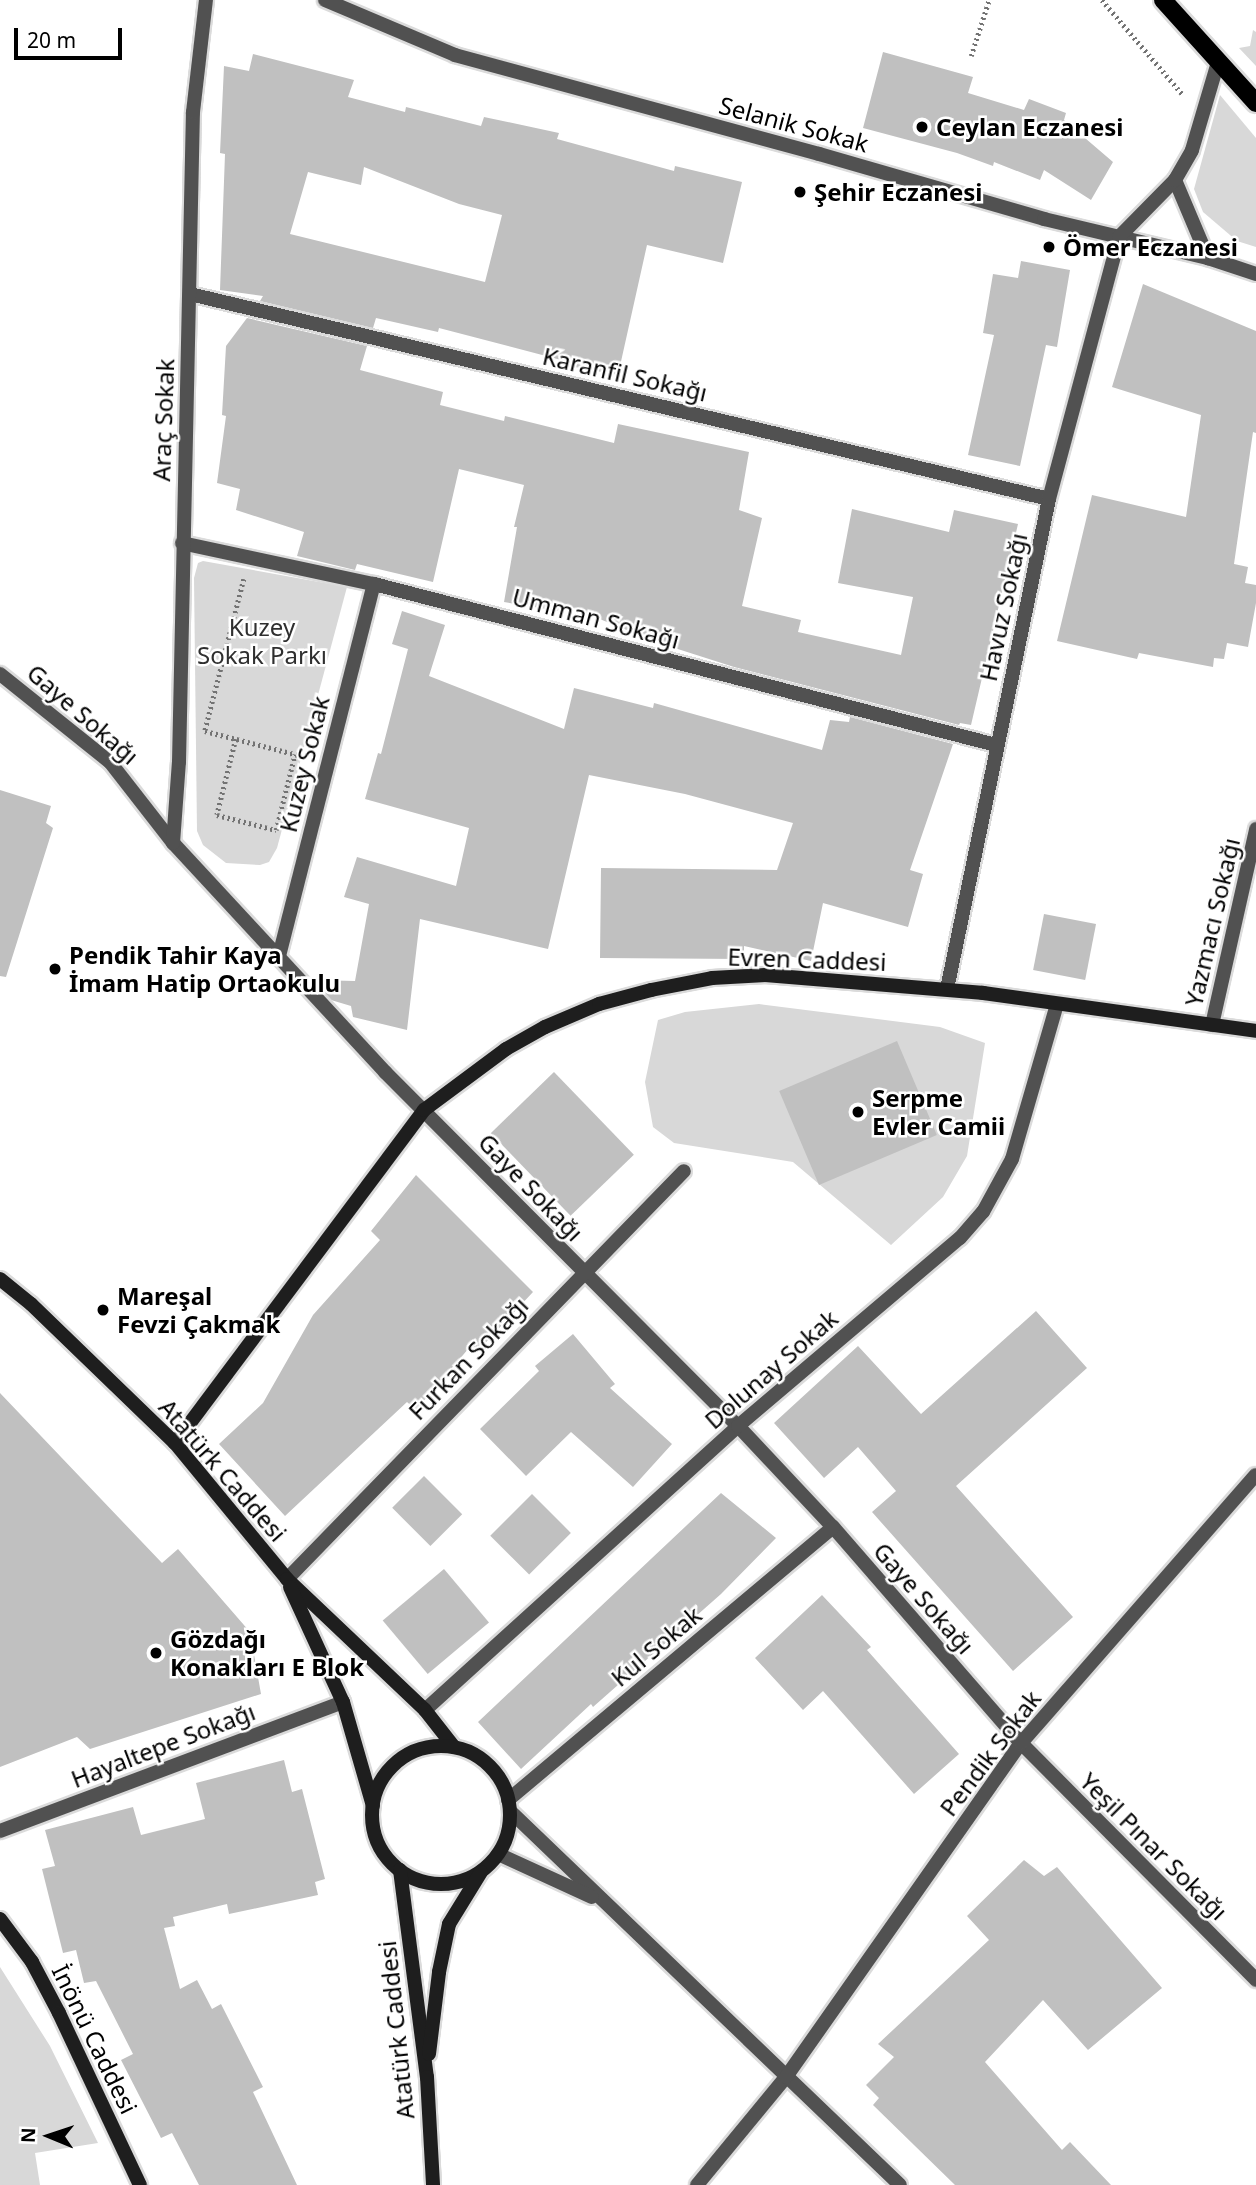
<!DOCTYPE html>
<meta charset="utf-8">
<style>
body{margin:0}
#map{position:relative;width:1256px;height:2185px;overflow:hidden;background:#fff;font-family:"Noto Sans",sans-serif}
div>[style]{position:absolute}
[style*='--x']{left:calc(var(--x)*1px);top:calc(var(--y)*1px);width:calc(var(--w)*1px);rotate:calc(var(--a)*1deg)}
.green>*{inset:0;background:#d8d8d8}
.building>*{inset:0;background:#c0c0c0;transform-origin:0 0}
.path>*{height:4.5px;margin-top:-2.25px;transform-origin:0;background:repeating-linear-gradient(90deg,#737373 0 2px,transparent 0 5.5px)}
.roads{filter:drop-shadow(2px 0 #dbdbdb) drop-shadow(-2px 0 #dbdbdb) drop-shadow(0 2px #dbdbdb) drop-shadow(0 -2px #dbdbdb)}
.lane>*{height:14px;margin:-7px;padding:0 7px;transform-origin:7px;border-radius:7px;background:#515151}
.street>*{height:14px;margin:-7px;padding:0 7px;transform-origin:7px;border-radius:7px;background:#515151}
.secondary>*{height:14px;margin:-7px;padding:0 7px;transform-origin:7px;border-radius:7px;background:#1e1e1e}
.secondary>.ring{margin:-7px;padding:0;box-sizing:content-box;background:none;border:14px solid #1e1e1e;border-radius:50%}
.primary>*{height:18px;margin:-9px;padding:0 9px;transform-origin:9px;border-radius:9px;background:#000}
.dots>*{width:19px;height:19px;translate:-50% -50%;box-sizing:border-box;border:4px solid #fff;border-radius:50%}
span{translate:-50% -50%;white-space:nowrap;text-align:center;line-height:1.15;-webkit-text-stroke:5px #fff;paint-order:stroke}
.street-label{font-size:24px;color:#000}
.poi-label{font-size:24px;color:#000;font-weight:700}
.left{translate:0 -50%;text-align:left}
.park-label{font-size:24px;color:#2f2f2f}
.north{position:absolute;left:14px;top:2101px;width:70px;height:70px;-webkit-text-stroke:5px #fff;paint-order:stroke;rotate:272deg;font-size:19px;font-weight:700;line-height:28px;text-align:center;color:#000}
.north::after{content:'';display:block;margin:auto;width:24px;height:32px;background:#000;clip-path:polygon(50% 0,100% 100%,50% 72%,0 100%)}
.scale{position:absolute;left:14px;top:28px;width:108px;height:32px;box-sizing:border-box;border:4px solid #000;border-top:0;padding-left:9px;font-size:21px;line-height:24px;white-space:nowrap;color:#000;-webkit-text-stroke:5px #fff;paint-order:stroke}
</style>
<div id="map">
<div class="green">
<div style="clip-path:polygon(1253px 30px,1256px 32px,1256px 66px,1239px 48px,1250px 46px)"></div>
<div style="clip-path:polygon(1220px 95px,1256px 138px,1256px 247px,1237px 241px,1203px 212px,1194px 189px)"></div>
<div style="clip-path:polygon(203px 561px,347px 587px,277px 848px,269px 862px,260px 865px,226px 863px,203px 845px,197px 831px,194px 578px,198px 563px)"></div>
<div style="clip-path:polygon(759px 1004px,940px 1027px,985px 1043px,967px 1156px,943px 1197px,891px 1245px,793px 1162px,674px 1143px,653px 1127px,645px 1082px,658px 1020px,685px 1012px)"></div>
<div style="clip-path:polygon(0 1967px,50px 2046px,98px 2143px,35px 2153px,40px 2185px,0 2185px)"></div>
</div>
<div class="building">
<div style="clip-path:polygon(883px 52px,973px 77px,968px 93px,1024px 110px,1029px 99px,1066px 113px,1064px 120px,1113px 162px,1091px 200px,1044px 170px,1040px 180px,994px 162px,993px 166px,957px 153px,863px 128px)"></div>
<div style="clip-path:polygon(evenodd,253px 54px,354px 80px,348px 97px,405px 112px,406px 107px,481px 126px,484px 117px,559px 133px,557px 139px,674px 171px,675px 166px,742px 182px,723px 263px,647px 245px,618px 375px,564px 365px,565px 361px,439px 328px,438px 332px,376px 318px,373px 328px,260px 301px,263px 296px,220px 290px,225px 154px,220px 153px,224px 66px,249px 71px,253px 54px,364px 167px,459px 204px,502px 215px,485px 282px,290px 234px,308px 172px,361px 185px,364px 167px)"></div>
<div style="clip-path:polygon(1021px 261px,1070px 270px,1057px 347px,1046px 345px,1020px 466px,968px 455px,994px 335px,983px 333px,993px 274px,1018px 278px)"></div>
<div style="clip-path:polygon(1143px 284px,1256px 331px,1256px 433px,1253px 432px,1234px 564px,1248px 567px,1245px 583px,1256px 585px,1256px 603px,1248px 647px,1227px 643px,1224px 659px,1214px 658px,1213px 667px,1139px 653px,1137px 659px,1057px 641px,1092px 495px,1186px 517px,1201px 415px,1112px 387px)"></div>
<div style="clip-path:polygon(247px 318px,367px 346px,360px 370px,443px 392px,440px 405px,504px 421px,505px 416px,614px 443px,618px 424px,749px 452px,739px 510px,762px 518px,742px 606px,801px 620px,798px 632px,901px 655px,913px 597px,838px 583px,852px 509px,949px 532px,954px 510px,1018px 524px,971px 725px,960px 723px,959px 725px,734px 667px,659px 643px,560px 603px,558px 611px,504px 602px,517px 527px,514px 527px,524px 485px,459px 469px,433px 582px,357px 564px,355px 570px,297px 556px,304px 532px,236px 510px,240px 489px,217px 483px,226px 416px,222px 415px,226px 346px)"></div>
<div style="clip-path:polygon(402px 611px,445px 625px,429px 676px,564px 729px,574px 688px,653px 708px,654px 703px,822px 750px,830px 720px,849px 722px,850px 717px,953px 744px,910px 870px,923px 874px,908px 927px,823px 903px,811px 961px,744px 946px,744px 959px,600px 958px,601px 868px,777px 870px,793px 823px,685px 794px,589px 775px,548px 949px,420px 919px,407px 1030px,353px 1017px,351px 1006px,331px 1000px,313px 980px,355px 981px,369px 904px,344px 897px,357px 857px,456px 886px,469px 828px,365px 799px,378px 753px,381px 754px,408px 649px,392px 644px)"></div>
<div style="clip-path:polygon(0 790px,51px 806px,46px 823px,53px 828px,6px 977px,0 976px)"></div>
<div style="left:1044px;top:914px;width:53px;height:57px;rotate:11deg"></div>
<div style="left:897px;top:1041px;width:102px;height:128px;rotate:67deg"></div>
<div style="left:554px;top:1072px;width:115px;height:88px;rotate:46deg"></div>
<div style="clip-path:polygon(416px 1175px,533px 1292px,475px 1354px,469px 1348px,416px 1410px,407px 1402px,285px 1516px,219px 1444px,263px 1403px,313px 1315px,380px 1240px,371px 1231px)"></div>
<div style="clip-path:polygon(1036px 1311px,1087px 1368px,956px 1486px,1073px 1617px,1013px 1671px,872px 1512px,896px 1491px,858px 1447px,824px 1478px,774px 1423px,858px 1346px,921px 1414px)"></div>
<div style="clip-path:polygon(573px 1334px,615px 1384px,610px 1388px,672px 1444px,633px 1487px,571px 1432px,526px 1476px,480px 1429px,539px 1371px,535px 1366px)"></div>
<div style="clip-path:polygon(0 1393px,162px 1563px,178px 1549px,250px 1632px,261px 1694px,90px 1749px,77px 1737px,0 1767px)"></div>
<div style="left:424px;top:1476px;width:54px;height:45px;rotate:45deg"></div>
<div style="clip-path:polygon(721px 1493px,776px 1538px,721px 1594px,593px 1707px,591px 1704px,521px 1769px,478px 1722px)"></div>
<div style="left:532px;top:1494px;width:55px;height:59px;rotate:45deg"></div>
<div style="left:444px;top:1569px;width:70px;height:80px;rotate:50deg"></div>
<div style="clip-path:polygon(822px 1595px,871px 1647px,867px 1650px,959px 1754px,914px 1794px,823px 1691px,803px 1710px,755px 1658px)"></div>
<div style="clip-path:polygon(284px 1760px,292px 1792px,302px 1789px,325px 1879px,315px 1882px,318px 1895px,229px 1914px,227px 1904px,173px 1917px,175px 1926px,164px 1928px,180px 1989px,197px 1980px,212px 2009px,221px 2004px,263px 2087px,253px 2092px,297px 2185px,199px 2185px,172px 2133px,161px 2138px,121px 2060px,133px 2054px,96px 1981px,84px 1983px,76px 1950px,63px 1953px,42px 1869px,55px 1866px,45px 1830px,133px 1807px,141px 1835px,205px 1819px,196px 1783px)"></div>
<div style="clip-path:polygon(1024px 1860px,1044px 1876px,1057px 1867px,1162px 1988px,1088px 2050px,1043px 2000px,985px 2062px,1062px 2150px,1070px 2142px,1111px 2185px,955px 2185px,873px 2105px,879px 2098px,866px 2085px,894px 2057px,878px 2044px,989px 1940px,967px 1916px)"></div>
</div>
<div class="path">
<div style="--x:1102;--y:0;--w:125;--a:49.5"></div>
<div style="--x:971;--y:56;--w:59;--a:-72.2"></div>
<div style="--x:244;--y:579;--w:157;--a:104.4"></div>
<div style="--x:205;--y:731;--w:100;--a:14.5"></div>
<div style="--x:236;--y:739;--w:78;--a:104"></div>
<div style="--x:217;--y:815;--w:61;--a:14.3"></div>
<div style="--x:276;--y:830;--w:78;--a:-76"></div>
</div>
<div class="roads">
<div class="lane">
<div style="--x:697;--y:2185;--w:140;--a:-50.5"></div>
</div>
<div class="street">
<div style="--x:325;--y:0;--w:141;--a:22.9"></div>
<div style="--x:455;--y:55;--w:377;--a:15.2"></div>
<div style="--x:819;--y:154;--w:234;--a:16.1"></div>
<div style="--x:1044;--y:219;--w:169;--a:13.4"></div>
<div style="--x:1208;--y:258;--w:51;--a:18.4"></div>
<div style="--x:1175;--y:180;--w:85;--a:67.1"></div>
<div style="--x:190;--y:294;--w:883;--a:13.42"></div>
<div style="--x:182;--y:543;--w:196;--a:12.1"></div>
<div style="--x:374;--y:584;--w:642;--a:14.51"></div>
<div style="--x:0;--y:674;--w:141;--a:38.7"></div>
<div style="--x:110;--y:762;--w:103;--a:52.1"></div>
<div style="--x:173;--y:843;--w:312;--a:47.2"></div>
<div style="--x:385;--y:1072;--w:500;--a:45.1"></div>
<div style="--x:738;--y:1426;--w:139;--a:46.8"></div>
<div style="--x:833;--y:1527;--w:286;--a:49"></div>
<div style="--x:1021;--y:1743;--w:334;--a:45.2"></div>
<div style="--x:173;--y:843;--w:81;--a:-85.8"></div>
<div style="--x:179;--y:762;--w:650;--a:-88.77"></div>
<div style="--x:193;--y:112;--w:113;--a:-83.4"></div>
<div style="--x:279;--y:956;--w:384;--a:-75.7"></div>
<div style="--x:947;--y:989;--w:501;--a:-78.24"></div>
<div style="--x:1049;--y:499;--w:271;--a:-75"></div>
<div style="--x:1119;--y:237;--w:80;--a:-45.5"></div>
<div style="--x:1175;--y:180;--w:34;--a:-60"></div>
<div style="--x:1192;--y:150;--w:92;--a:-73.5"></div>
<div style="--x:1212;--y:1025;--w:201;--a:-77.3"></div>
<div style="--x:287;--y:1579;--w:569;--a:-45.78"></div>
<div style="--x:425;--y:1710;--w:423;--a:-42.2"></div>
<div style="--x:738;--y:1426;--w:291;--a:-40.3"></div>
<div style="--x:960;--y:1238;--w:35;--a:-49"></div>
<div style="--x:983;--y:1212;--w:60;--a:-61.3"></div>
<div style="--x:1012;--y:1159;--w:161;--a:-73.8"></div>
<div style="--x:508;--y:1800;--w:424;--a:-40"></div>
<div style="--x:510;--y:1811;--w:540;--a:43.8"></div>
<div style="--x:0;--y:1831;--w:366;--a:-20.6"></div>
<div style="--x:498;--y:1854;--w:103;--a:24.6"></div>
<div style="--x:786;--y:2077;--w:408;--a:-54.9"></div>
<div style="--x:1021;--y:1743;--w:356;--a:-48.8"></div>
</div>
<div class="secondary">
<div style="--x:0;--y:1279;--w:40;--a:39"></div>
<div style="--x:31;--y:1304;--w:200;--a:44"></div>
<div style="--x:175;--y:1443;--w:176;--a:50.5"></div>
<div style="--x:287;--y:1579;--w:190;--a:43.5"></div>
<div style="--x:425;--y:1710;--w:47;--a:51.9"></div>
<div style="--x:175;--y:1443;--w:416;--a:-53.2"></div>
<div style="--x:424;--y:1110;--w:102;--a:-36.6"></div>
<div style="--x:506;--y:1049;--w:45;--a:-29.4"></div>
<div style="--x:545;--y:1027;--w:59;--a:-23.1"></div>
<div style="--x:599;--y:1004;--w:54;--a:-15.1"></div>
<div style="--x:651;--y:990;--w:62;--a:-11.1"></div>
<div style="--x:712;--y:978;--w:54;--a:-3.2"></div>
<div style="--x:766;--y:975;--w:218;--a:4.7"></div>
<div style="--x:983;--y:993;--w:276;--a:7.9"></div>
<div style="--x:290;--y:1587;--w:127;--a:65.3"></div>
<div style="--x:343;--y:1702;--w:108;--a:73.9"></div>
<div class="ring" style="left:372px;top:1746px;width:124px;height:124px"></div>
<div style="--x:400;--y:1870;--w:209;--a:82.6"></div>
<div style="--x:427;--y:2077;--w:108;--a:86.8"></div>
<div style="--x:0;--y:1919;--w:54;--a:53.3"></div>
<div style="--x:32;--y:1962;--w:58;--a:62.1"></div>
<div style="--x:59;--y:2013;--w:190;--a:64.8"></div>
<div style="--x:429;--y:2054;--w:83;--a:-83"></div>
<div style="--x:439;--y:1972;--w:49;--a:-78.2"></div>
<div style="--x:449;--y:1924;--w:61;--a:-58.4"></div>
</div>
<div class="primary">
<div style="--x:1163;--y:0;--w:139;--a:47.9"></div>
</div>
</div>
<div class="dots">
<div style="left:922px;top:127px;background:#000"></div>
<div style="left:800px;top:192px;background:#000"></div>
<div style="left:1049px;top:247px;background:#000"></div>
<div style="left:55px;top:969px;background:#000"></div>
<div style="left:858px;top:1112px;background:#000"></div>
<div style="left:103px;top:1310px;background:#000"></div>
<div style="left:156px;top:1653px;background:#000"></div>
</div>
<div class="street-label">
<span style="left:794px;top:124px;rotate:15deg">Selanik Sokak</span>
<span style="left:625px;top:374px;rotate:13deg">Karanfil Sokağı</span>
<span style="left:163px;top:420px;rotate:-88deg">Araç Sokak</span>
<span style="left:1003px;top:607px;rotate:-78deg">Havuz Sokağı</span>
<span style="left:596px;top:618px;rotate:15deg">Umman Sokağı</span>
<span style="left:83px;top:714px;rotate:41deg">Gaye Sokağı</span>
<span style="left:304px;top:764px;rotate:-76deg">Kuzey Sokak</span>
<span style="left:1212px;top:922px;rotate:-77deg">Yazmacı Sokağı</span>
<span style="left:807px;top:959px;rotate:2deg">Evren Caddesi</span>
<span style="left:531px;top:1187px;rotate:46deg">Gaye Sokağı</span>
<span style="left:468px;top:1358px;rotate:-46deg">Furkan Sokağı</span>
<span style="left:771px;top:1369px;rotate:-41deg">Dolunay Sokak</span>
<span style="left:223px;top:1470px;rotate:49deg">Atatürk Caddesi</span>
<span style="left:924px;top:1598px;rotate:49deg">Gaye Sokağı</span>
<span style="left:656px;top:1646px;rotate:-40deg">Kul Sokak</span>
<span style="left:163px;top:1745px;rotate:-21deg">Hayaltepe Sokağı</span>
<span style="left:990px;top:1753px;rotate:-53deg">Pendik Sokak</span>
<span style="left:1154px;top:1846px;rotate:45deg">Yeşil Pınar Sokağı</span>
<span style="left:396px;top:2030px;rotate:-96deg">Atatürk Caddesi</span>
<span style="left:95px;top:2039px;rotate:64deg">İnönü Caddesi</span>
</div>
<div class="poi-label">
<span class="left" style="left:936px;top:127px">Ceylan Eczanesi</span>
<span class="left" style="left:814px;top:192px">Şehir Eczanesi</span>
<span class="left" style="left:1063px;top:247px">Ömer Eczanesi</span>
<span class="left" style="left:69px;top:969px">Pendik Tahir Kaya<br>İmam Hatip Ortaokulu</span>
<span class="left" style="left:872px;top:1112px">Serpme<br>Evler Camii</span>
<span class="left" style="left:117px;top:1310px">Mareşal<br>Fevzi̇ Çakmak</span>
<span class="left" style="left:170px;top:1653px">Gözdağı<br>Konakları E Blok</span>
</div>
<div class="park-label">
<span style="left:262px;top:641px">Kuzey<br>Sokak Parkı</span>
</div>
<div class="north">N</div>
<div class="scale">20 m</div>
</div>
